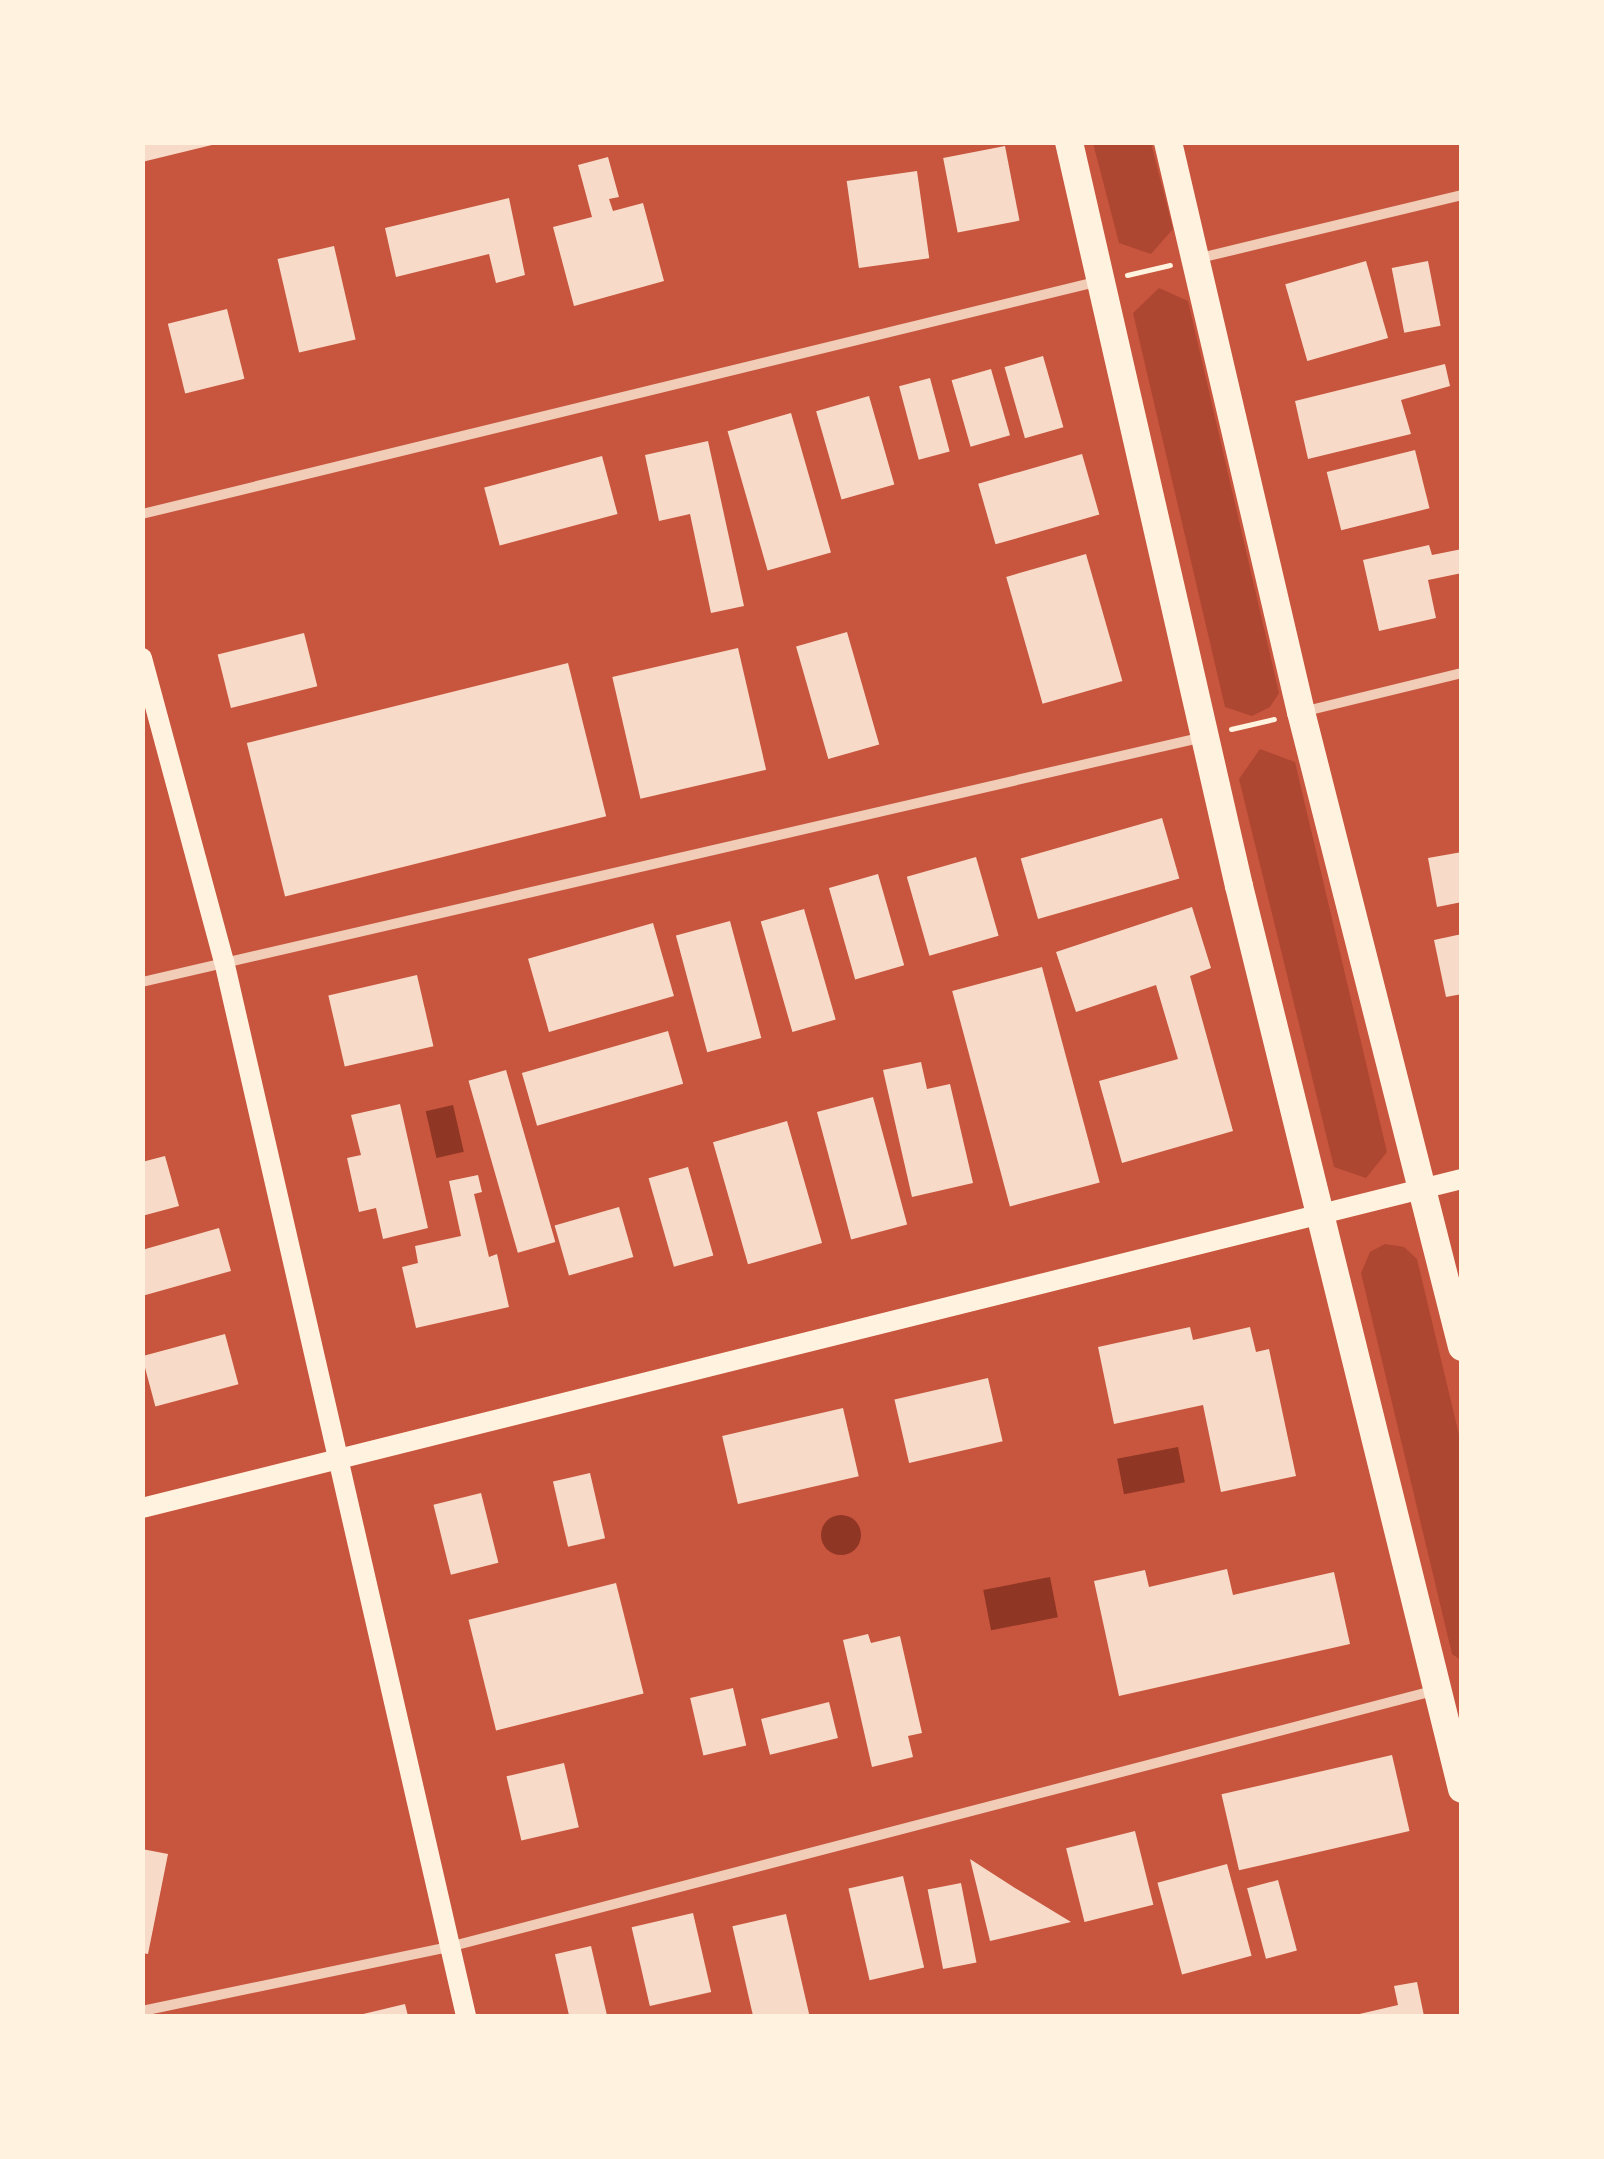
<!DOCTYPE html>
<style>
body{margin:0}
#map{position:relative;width:1604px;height:2159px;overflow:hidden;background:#c8553d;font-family:Signika,sans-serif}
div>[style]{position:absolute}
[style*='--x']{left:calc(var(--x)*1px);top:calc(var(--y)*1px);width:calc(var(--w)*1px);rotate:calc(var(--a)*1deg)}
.green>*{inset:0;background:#ae4732}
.water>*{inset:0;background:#8f3625;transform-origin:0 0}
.round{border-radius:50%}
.building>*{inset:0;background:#f7dbc8;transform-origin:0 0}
.path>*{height:5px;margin:-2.5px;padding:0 2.5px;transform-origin:2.5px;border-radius:2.5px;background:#fff3e0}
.minor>*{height:10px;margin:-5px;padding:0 5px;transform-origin:5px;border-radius:5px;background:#f1ccb7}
.secondary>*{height:20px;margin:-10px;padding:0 10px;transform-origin:10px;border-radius:10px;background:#fff3e0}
.trunk>*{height:28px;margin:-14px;padding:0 14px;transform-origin:14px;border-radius:14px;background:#fff3e0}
span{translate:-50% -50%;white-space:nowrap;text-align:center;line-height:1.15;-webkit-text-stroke:8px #fff3e0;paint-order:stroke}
.frame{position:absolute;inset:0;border:145px solid #fff3e0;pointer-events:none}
</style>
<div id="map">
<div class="green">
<div style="clip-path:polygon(1093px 143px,1151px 143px,1173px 229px,1151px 254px,1119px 243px)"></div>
<div style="clip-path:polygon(1159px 288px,1188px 301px,1279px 693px,1270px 707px,1252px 716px,1225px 707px,1133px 313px)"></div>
<div style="clip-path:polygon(1260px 749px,1295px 762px,1387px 1152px,1366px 1178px,1334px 1167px,1239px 779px)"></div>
<div style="clip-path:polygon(1385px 1244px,1404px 1247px,1417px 1259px,1461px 1443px,1461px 1660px,1452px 1654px,1361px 1273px,1370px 1252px)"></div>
</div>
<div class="water">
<div style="left:453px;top:1105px;width:48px;height:28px;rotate:77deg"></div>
<div style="left:1178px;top:1447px;width:36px;height:62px;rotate:79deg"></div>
<div class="round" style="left:821px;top:1515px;width:40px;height:40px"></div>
<div style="left:1050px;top:1577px;width:41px;height:68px;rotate:79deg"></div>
</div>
<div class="building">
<div style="clip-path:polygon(142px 142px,216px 142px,216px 144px,142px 162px)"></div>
<div style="left:1005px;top:146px;width:76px;height:63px;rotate:79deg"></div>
<div style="clip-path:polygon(608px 157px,619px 197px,609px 199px,613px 211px,643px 203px,664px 281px,574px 306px,553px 227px,592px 217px,578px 165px)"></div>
<div style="left:917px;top:171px;width:88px;height:71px;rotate:82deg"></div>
<div style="clip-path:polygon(509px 198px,525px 275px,496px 283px,489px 254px,396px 277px,385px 228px)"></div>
<div style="left:334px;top:246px;width:96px;height:58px;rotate:77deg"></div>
<div style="left:1366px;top:261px;width:80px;height:84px;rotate:74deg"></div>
<div style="left:1428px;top:261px;width:66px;height:37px;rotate:79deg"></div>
<div style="left:227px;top:309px;width:72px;height:61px;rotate:76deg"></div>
<div style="left:1043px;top:356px;width:74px;height:40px;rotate:74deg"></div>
<div style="clip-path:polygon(1445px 364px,1450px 386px,1401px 400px,1411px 434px,1308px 459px,1295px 401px)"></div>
<div style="left:991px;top:369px;width:69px;height:41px;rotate:74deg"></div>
<div style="left:930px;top:378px;width:76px;height:32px;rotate:75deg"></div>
<div style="left:869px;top:396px;width:92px;height:55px;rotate:74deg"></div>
<div style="left:791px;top:413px;width:145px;height:66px;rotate:74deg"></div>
<div style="clip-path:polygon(708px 441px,744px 606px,711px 613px,690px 514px,659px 521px,645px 455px)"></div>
<div style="left:1415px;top:450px;width:60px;height:91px;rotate:76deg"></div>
<div style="left:1082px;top:454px;width:63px;height:108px;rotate:74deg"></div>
<div style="left:602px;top:456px;width:60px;height:122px;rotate:75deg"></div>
<div style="clip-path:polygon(1429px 545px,1432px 555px,1462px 549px,1462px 573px,1428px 580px,1436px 618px,1379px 631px,1363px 560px)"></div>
<div style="left:1086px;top:554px;width:132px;height:83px;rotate:74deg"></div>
<div style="left:847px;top:632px;width:117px;height:53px;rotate:74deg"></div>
<div style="left:304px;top:633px;width:55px;height:89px;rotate:76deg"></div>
<div style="left:738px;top:648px;width:125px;height:129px;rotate:77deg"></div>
<div style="left:568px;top:663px;width:158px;height:331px;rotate:76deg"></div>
<div style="left:1162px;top:818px;width:63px;height:147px;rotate:74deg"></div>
<div style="clip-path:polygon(1462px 852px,1462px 902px,1437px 907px,1428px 858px)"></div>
<div style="left:976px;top:857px;width:82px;height:72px;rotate:74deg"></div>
<div style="left:878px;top:874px;width:95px;height:51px;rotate:74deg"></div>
<div style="clip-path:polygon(1192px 907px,1211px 968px,1190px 976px,1233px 1131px,1122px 1163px,1099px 1081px,1178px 1059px,1156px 985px,1076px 1012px,1056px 952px)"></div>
<div style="left:804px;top:909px;width:115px;height:45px;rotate:74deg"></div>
<div style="left:730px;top:921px;width:121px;height:56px;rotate:75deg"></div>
<div style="left:653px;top:923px;width:76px;height:130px;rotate:74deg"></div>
<div style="clip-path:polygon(1462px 934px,1462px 994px,1446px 997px,1434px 940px)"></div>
<div style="left:1042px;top:967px;width:223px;height:93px;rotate:75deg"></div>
<div style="left:417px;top:975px;width:73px;height:91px;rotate:77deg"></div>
<div style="left:668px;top:1031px;width:55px;height:152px;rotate:74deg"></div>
<div style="clip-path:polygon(921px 1062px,927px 1089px,950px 1084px,973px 1183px,912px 1197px,883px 1070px)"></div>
<div style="left:506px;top:1070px;width:179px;height:39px;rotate:74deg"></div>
<div style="left:873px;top:1097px;width:132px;height:58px;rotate:75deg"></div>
<div style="clip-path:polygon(400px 1104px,428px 1228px,383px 1239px,376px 1208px,359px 1212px,347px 1158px,361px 1155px,351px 1115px)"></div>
<div style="left:787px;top:1121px;width:127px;height:77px;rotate:74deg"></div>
<div style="clip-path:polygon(165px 1156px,179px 1206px,142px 1216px,142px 1162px)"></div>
<div style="left:688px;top:1167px;width:92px;height:41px;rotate:74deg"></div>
<div style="clip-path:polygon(478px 1175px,482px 1192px,474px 1194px,489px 1257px,497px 1254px,509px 1307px,416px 1328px,402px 1267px,418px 1263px,415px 1246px,461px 1236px,449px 1181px)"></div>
<div style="left:619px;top:1207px;width:52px;height:67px;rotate:74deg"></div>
<div style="clip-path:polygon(219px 1228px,231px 1271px,142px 1296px,142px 1250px)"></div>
<div style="clip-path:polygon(1190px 1327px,1193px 1340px,1250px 1327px,1256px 1352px,1269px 1349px,1296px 1476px,1221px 1492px,1203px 1405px,1114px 1424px,1098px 1347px)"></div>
<div style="left:225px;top:1334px;width:52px;height:86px;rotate:75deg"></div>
<div style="left:988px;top:1378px;width:65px;height:96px;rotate:77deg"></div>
<div style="left:843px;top:1408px;width:70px;height:124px;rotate:77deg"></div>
<div style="left:590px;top:1473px;width:67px;height:38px;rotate:77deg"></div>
<div style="left:481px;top:1493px;width:72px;height:49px;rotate:76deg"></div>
<div style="clip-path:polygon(1227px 1569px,1233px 1595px,1334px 1572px,1350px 1644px,1119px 1696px,1094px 1581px,1145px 1570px,1149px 1587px)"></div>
<div style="left:616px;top:1583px;width:114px;height:152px;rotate:76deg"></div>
<div style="clip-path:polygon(868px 1634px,871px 1643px,900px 1636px,922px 1733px,908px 1736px,913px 1757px,872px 1767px,843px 1640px)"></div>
<div style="left:733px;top:1688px;width:59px;height:44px;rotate:77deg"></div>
<div style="left:829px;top:1702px;width:37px;height:70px;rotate:76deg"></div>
<div style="left:1392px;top:1755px;width:78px;height:175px;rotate:77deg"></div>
<div style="left:564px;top:1763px;width:66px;height:59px;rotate:77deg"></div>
<div style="left:1135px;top:1831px;width:76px;height:71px;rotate:76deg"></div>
<div style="clip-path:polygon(142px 1849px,168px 1854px,148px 1954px,142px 1953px)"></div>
<div style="clip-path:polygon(970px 1859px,1015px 1888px,1071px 1922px,990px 1941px)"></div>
<div style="left:1227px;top:1864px;width:95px;height:72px;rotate:75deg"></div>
<div style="left:903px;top:1876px;width:94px;height:56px;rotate:77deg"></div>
<div style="left:1278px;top:1880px;width:73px;height:32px;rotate:75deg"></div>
<div style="left:961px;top:1883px;width:81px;height:34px;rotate:79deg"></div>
<div style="left:693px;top:1913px;width:81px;height:63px;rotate:77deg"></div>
<div style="left:786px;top:1914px;width:105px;height:55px;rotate:77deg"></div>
<div style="left:591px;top:1946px;width:72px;height:37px;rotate:77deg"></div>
<div style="clip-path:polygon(1417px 1982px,1424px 2016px,1351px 2016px,1398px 2005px,1394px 1986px)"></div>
<div style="clip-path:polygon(405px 2004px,408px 2016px,359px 2016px,359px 2015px)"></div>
</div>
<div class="path">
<div style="--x:1127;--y:275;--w:44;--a:-13.1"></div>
<div style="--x:1231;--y:729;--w:44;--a:-13.1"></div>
</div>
<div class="minor">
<div style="--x:1200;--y:258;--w:269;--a:-13.5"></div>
<div style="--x:142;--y:514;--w:982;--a:-13.67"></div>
<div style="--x:1302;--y:712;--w:165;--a:-13.7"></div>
<div style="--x:142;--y:982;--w:1089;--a:-13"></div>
<div style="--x:142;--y:2011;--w:314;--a:-11.8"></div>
<div style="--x:449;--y:1947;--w:1020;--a:-14.59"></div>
</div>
<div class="secondary">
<div style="--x:142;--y:658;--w:314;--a:74.9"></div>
<div style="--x:224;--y:961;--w:1082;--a:77.08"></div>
<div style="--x:142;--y:1508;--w:1360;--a:-14"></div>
</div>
<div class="trunk">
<div style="--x:1069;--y:142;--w:763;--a:77.13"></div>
<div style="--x:1239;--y:886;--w:930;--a:76.13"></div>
<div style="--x:1168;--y:142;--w:585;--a:76.87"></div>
<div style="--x:1301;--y:712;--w:655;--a:75.77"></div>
</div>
<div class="frame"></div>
</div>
